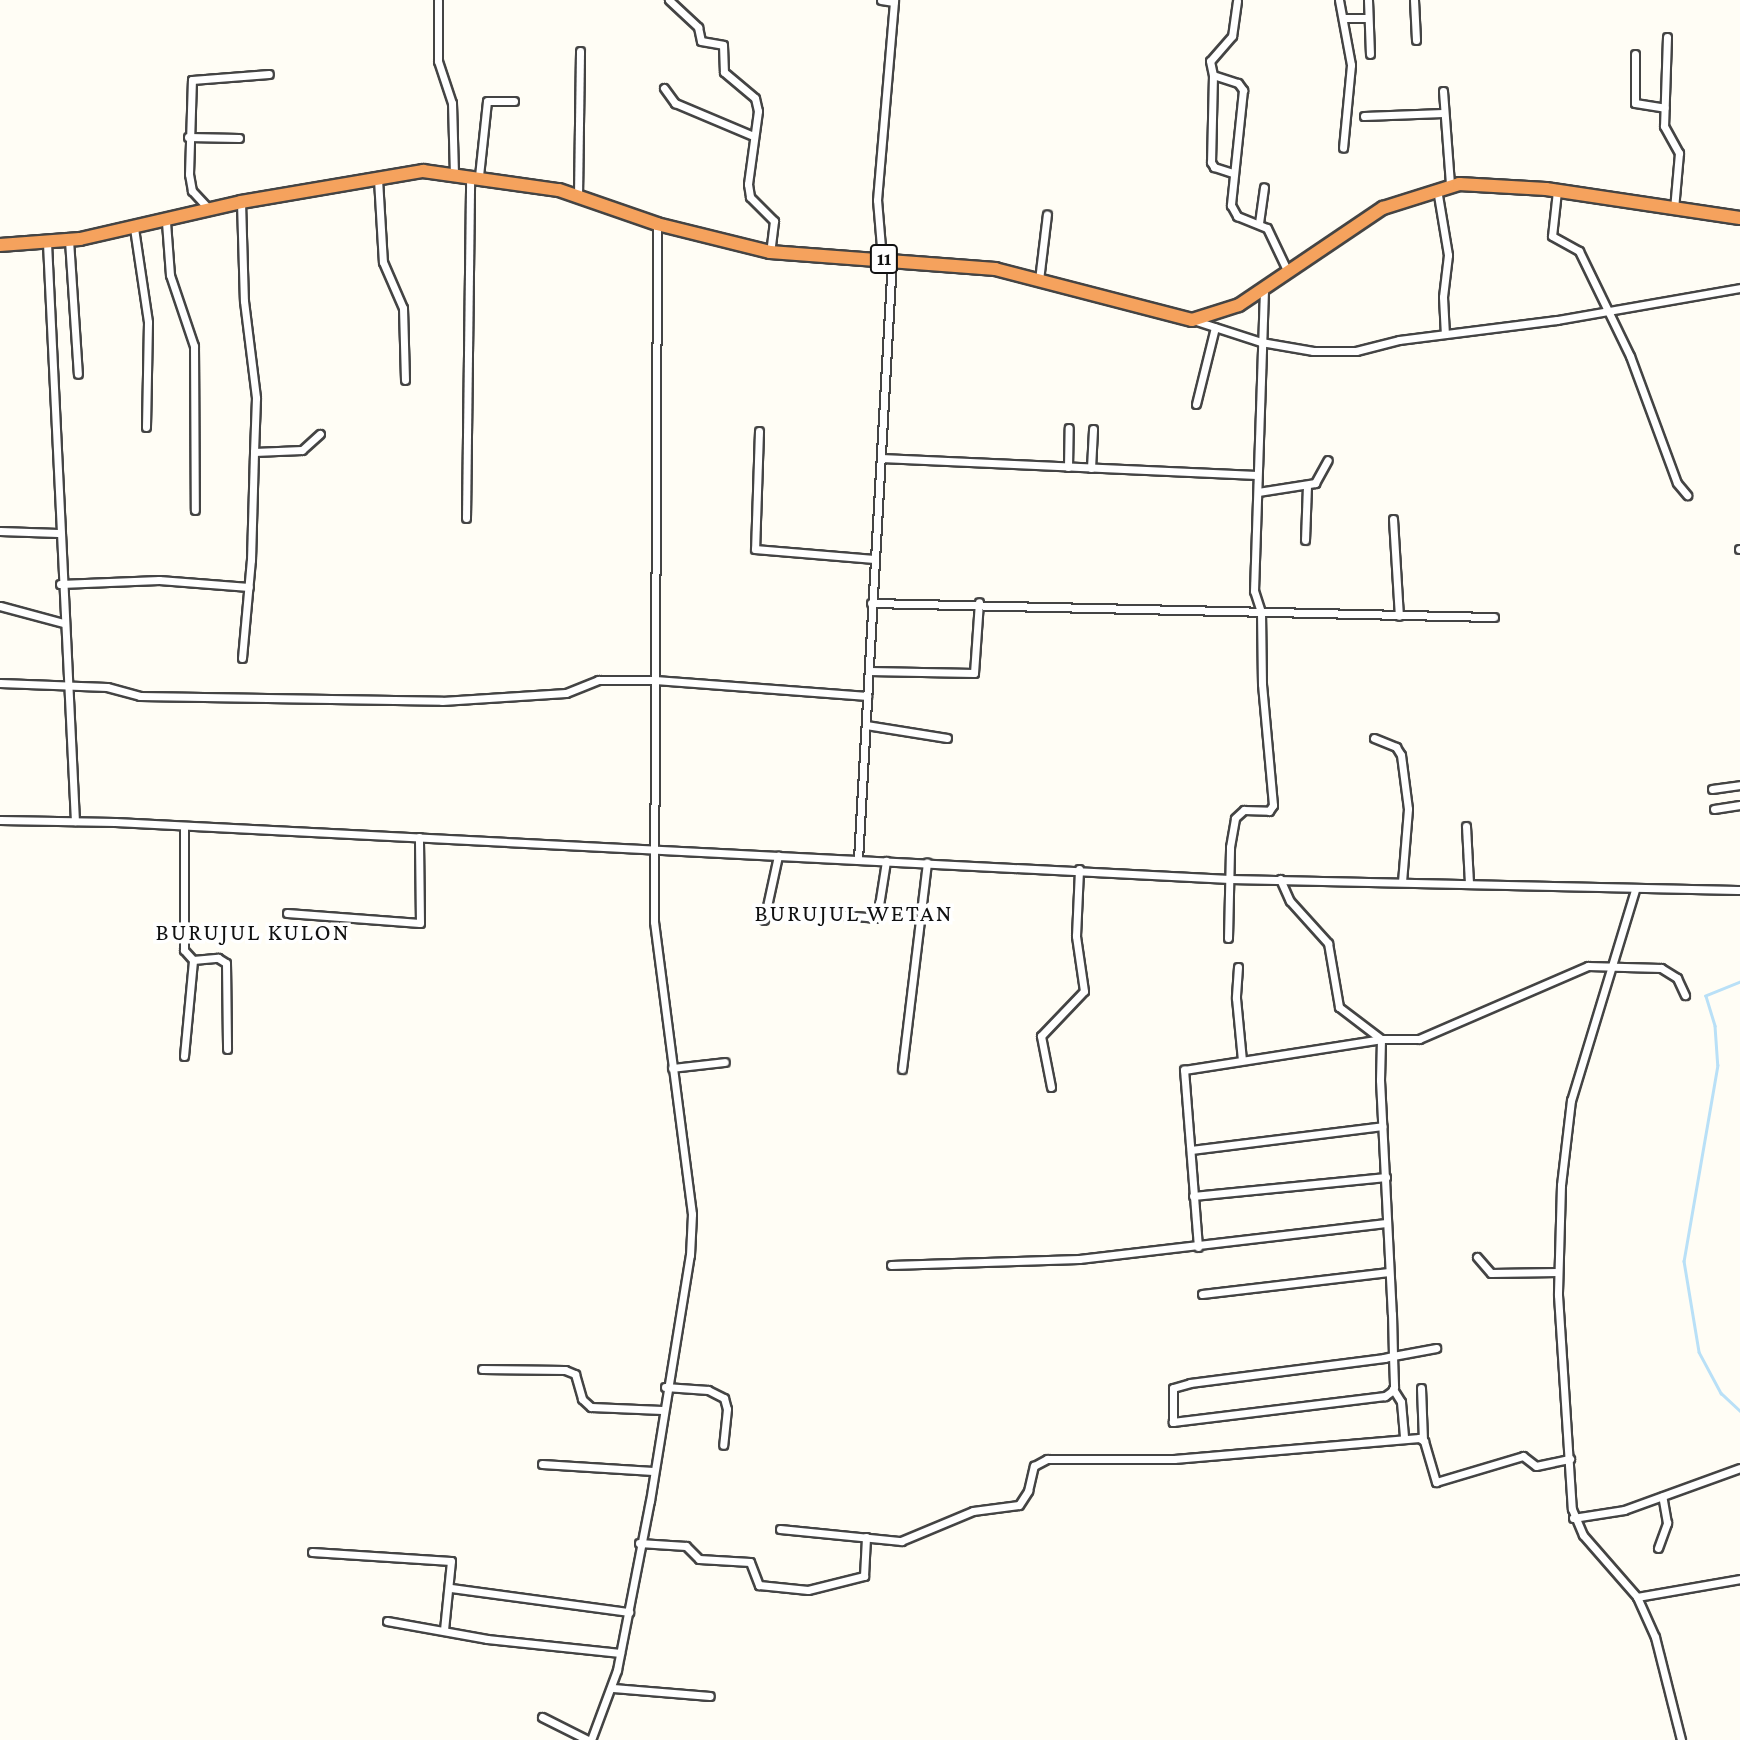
<!DOCTYPE html>
<style>
body{margin:0}
#map{position:relative;width:1740px;height:1740px;overflow:hidden;background:#fffdf5;font-family:"Crimson Pro",serif}
div>[style]{position:absolute}
[style*='--x']{left:calc(var(--x)*1px);top:calc(var(--y)*1px);width:calc(var(--w)*1px);rotate:calc(var(--a)*1deg)}
.stream>*{height:2.5px;margin:-1.25px;padding:0 1.25px;transform-origin:1.25px;border-radius:1.25px;background:#b9e0f7}
.roads{filter:drop-shadow(2px 0 #444) drop-shadow(-2px 0 #444) drop-shadow(0 2px #444) drop-shadow(0 -2px #444)}
.street>*{height:7px;margin:-3.5px;padding:0 3.5px;transform-origin:3.5px;border-radius:3.5px;background:#fff}
.highway>*{height:12px;margin:-6px;padding:0 6px;transform-origin:6px;border-radius:6px;background:#f5a25d}
span{translate:-50% -50%;white-space:nowrap;text-align:center;line-height:1.15;-webkit-text-stroke:7px #fff;paint-order:stroke}
.shield-label span{padding:2px 5px;background:#fff;border:2px solid;border-radius:5px;-webkit-text-stroke-width:0}
.shield-label{font-size:19px;color:#111;font-weight:700}
.quarter-label{font-size:24px;color:#111;letter-spacing:2px}
</style>
<div id="map">
<div class="stream">
<div style="--x:1740;--y:982;--w:37;--a:158"></div>
<div style="--x:1706;--y:996;--w:31;--a:73"></div>
<div style="--x:1715;--y:1026;--w:39;--a:86"></div>
<div style="--x:1718;--y:1065;--w:199;--a:99.8"></div>
<div style="--x:1684;--y:1261;--w:92;--a:80.6"></div>
<div style="--x:1699;--y:1352;--w:47;--a:61.8"></div>
<div style="--x:1721;--y:1393;--w:26;--a:43"></div>
</div>
<div class="roads">
<div class="street">
<div style="--x:438;--y:0;--w:61;--a:90"></div>
<div style="--x:438;--y:61;--w:44;--a:71.6"></div>
<div style="--x:452;--y:103;--w:71;--a:88.4"></div>
<div style="--x:669;--y:0;--w:40;--a:43"></div>
<div style="--x:698;--y:27;--w:14;--a:78"></div>
<div style="--x:701;--y:41;--w:22;--a:10"></div>
<div style="--x:723;--y:45;--w:27;--a:88"></div>
<div style="--x:724;--y:72;--w:40;--a:40"></div>
<div style="--x:755;--y:98;--w:13;--a:77"></div>
<div style="--x:758;--y:111;--w:74;--a:97.8"></div>
<div style="--x:748;--y:184;--w:13;--a:81"></div>
<div style="--x:750;--y:197;--w:34;--a:45"></div>
<div style="--x:774;--y:221;--w:31;--a:97"></div>
<div style="--x:881;--y:0;--w:13;--a:9"></div>
<div style="--x:1339;--y:0;--w:66;--a:79.5"></div>
<div style="--x:1351;--y:65;--w:83;--a:95.5"></div>
<div style="--x:1368;--y:0;--w:54;--a:87.9"></div>
<div style="--x:1414;--y:0;--w:40;--a:87.1"></div>
<div style="--x:1237;--y:1;--w:35;--a:98"></div>
<div style="--x:1232;--y:36;--w:33;--a:131"></div>
<div style="--x:1210;--y:61;--w:14;--a:78"></div>
<div style="--x:1213;--y:75;--w:26;--a:18"></div>
<div style="--x:1238;--y:83;--w:9;--a:54"></div>
<div style="--x:1243;--y:90;--w:116;--a:96"></div>
<div style="--x:1231;--y:205;--w:13;--a:61"></div>
<div style="--x:1237;--y:216;--w:32;--a:22"></div>
<div style="--x:1267;--y:228;--w:47;--a:64.5"></div>
<div style="--x:1345;--y:18;--w:22;--a:0"></div>
<div style="--x:1667;--y:37;--w:89;--a:91.9"></div>
<div style="--x:1664;--y:126;--w:31;--a:61"></div>
<div style="--x:1679;--y:153;--w:56;--a:95.1"></div>
<div style="--x:1635;--y:54;--w:49;--a:90"></div>
<div style="--x:1635;--y:103;--w:30;--a:9"></div>
<div style="--x:1213;--y:75;--w:87;--a:91.3"></div>
<div style="--x:1211;--y:162;--w:6;--a:59"></div>
<div style="--x:1214;--y:167;--w:20;--a:18"></div>
<div style="--x:664;--y:88;--w:19;--a:54"></div>
<div style="--x:675;--y:103;--w:85;--a:22.9"></div>
<div style="--x:1443;--y:91;--w:94;--a:85.7"></div>
<div style="--x:1364;--y:116;--w:79;--a:-2.2"></div>
<div style="--x:188;--y:137;--w:51;--a:1.1"></div>
<div style="--x:479;--y:176;--w:75;--a:-83.9"></div>
<div style="--x:487;--y:101;--w:27;--a:0"></div>
<div style="--x:378;--y:179;--w:83;--a:86.6"></div>
<div style="--x:383;--y:262;--w:50;--a:66.5"></div>
<div style="--x:403;--y:308;--w:72;--a:88.4"></div>
<div style="--x:1437;--y:189;--w:67;--a:80.5"></div>
<div style="--x:1448;--y:255;--w:42;--a:96.8"></div>
<div style="--x:1443;--y:297;--w:36;--a:87"></div>
<div style="--x:1557;--y:191;--w:45;--a:96.3"></div>
<div style="--x:1552;--y:236;--w:31;--a:29"></div>
<div style="--x:1579;--y:251;--w:117;--a:64.1"></div>
<div style="--x:1630;--y:356;--w:135;--a:69.7"></div>
<div style="--x:1677;--y:483;--w:16;--a:50"></div>
<div style="--x:578;--y:196;--w:145;--a:-89.2"></div>
<div style="--x:241;--y:202;--w:99;--a:88.3"></div>
<div style="--x:244;--y:301;--w:98;--a:82.9"></div>
<div style="--x:256;--y:398;--w:54;--a:92.1"></div>
<div style="--x:254;--y:452;--w:48;--a:-2.4"></div>
<div style="--x:302;--y:450;--w:24;--a:-42"></div>
<div style="--x:209;--y:209;--w:25;--a:-133"></div>
<div style="--x:192;--y:191;--w:17;--a:-100"></div>
<div style="--x:189;--y:174;--w:94;--a:-88.2"></div>
<div style="--x:192;--y:80;--w:77;--a:-4.5"></div>
<div style="--x:166;--y:222;--w:53;--a:85.7"></div>
<div style="--x:170;--y:275;--w:75;--a:71.3"></div>
<div style="--x:194;--y:346;--w:164;--a:89.7"></div>
<div style="--x:1259;--y:223;--w:36;--a:-82"></div>
<div style="--x:134;--y:228;--w:95;--a:81.5"></div>
<div style="--x:148;--y:322;--w:105;--a:91.1"></div>
<div style="--x:69;--y:240;--w:134;--a:86.2"></div>
<div style="--x:47;--y:243;--w:579;--a:87.23"></div>
<div style="--x:882;--y:259;--w:59;--a:-94.8"></div>
<div style="--x:877;--y:200;--w:201;--a:-85.1"></div>
<div style="--x:1039;--y:280;--w:66;--a:-83.1"></div>
<div style="--x:1193;--y:320;--w:71;--a:17.9"></div>
<div style="--x:1261;--y:342;--w:53;--a:9.8"></div>
<div style="--x:1313;--y:351;--w:43;--a:0"></div>
<div style="--x:1356;--y:351;--w:44;--a:-14.3"></div>
<div style="--x:1399;--y:340;--w:159;--a:-7.2"></div>
<div style="--x:1557;--y:320;--w:186;--a:-9.9"></div>
<div style="--x:1196;--y:404;--w:79;--a:-76.1"></div>
<div style="--x:759;--y:431;--w:118;--a:91.9"></div>
<div style="--x:755;--y:549;--w:119;--a:4.8"></div>
<div style="--x:881;--y:458;--w:376;--a:2.6"></div>
<div style="--x:1068;--y:467;--w:39;--a:-89"></div>
<div style="--x:1091;--y:468;--w:39;--a:-87"></div>
<div style="--x:1258;--y:492;--w:58;--a:-9"></div>
<div style="--x:1315;--y:483;--w:26;--a:-61"></div>
<div style="--x:466;--y:518;--w:342;--a:-89.3"></div>
<div style="--x:1393;--y:519;--w:97;--a:86.5"></div>
<div style="--x:0;--y:531;--w:58;--a:2"></div>
<div style="--x:1305;--y:540;--w:54;--a:-87.9"></div>
<div style="--x:1739;--y:549;--w:1;--a:0"></div>
<div style="--x:60;--y:584;--w:99;--a:-2.3"></div>
<div style="--x:159;--y:580;--w:90;--a:4.4"></div>
<div style="--x:871;--y:603;--w:623;--a:1.29"></div>
<div style="--x:0;--y:606;--w:65;--a:15.1"></div>
<div style="--x:242;--y:658;--w:98;--a:-84.8"></div>
<div style="--x:251;--y:560;--w:108;--a:-88.4"></div>
<div style="--x:869;--y:671;--w:105;--a:1.1"></div>
<div style="--x:974;--y:673;--w:71;--a:-86"></div>
<div style="--x:0;--y:683;--w:107;--a:2.1"></div>
<div style="--x:107;--y:687;--w:34;--a:15"></div>
<div style="--x:140;--y:696;--w:302;--a:0.9"></div>
<div style="--x:442;--y:701;--w:124;--a:-3.7"></div>
<div style="--x:566;--y:693;--w:35;--a:-22"></div>
<div style="--x:598;--y:680;--w:57;--a:0"></div>
<div style="--x:655;--y:680;--w:213;--a:4.3"></div>
<div style="--x:866;--y:725;--w:82;--a:9.1"></div>
<div style="--x:1374;--y:738;--w:24;--a:22"></div>
<div style="--x:1396;--y:747;--w:9;--a:58"></div>
<div style="--x:1401;--y:755;--w:54;--a:82.6"></div>
<div style="--x:1408;--y:809;--w:73;--a:94.7"></div>
<div style="--x:1712;--y:789;--w:28;--a:-8"></div>
<div style="--x:1714;--y:809;--w:26;--a:-9"></div>
<div style="--x:0;--y:820;--w:115;--a:1"></div>
<div style="--x:115;--y:822;--w:1116;--a:2.93"></div>
<div style="--x:1230;--y:879;--w:510;--a:1.24"></div>
<div style="--x:1466;--y:826;--w:58;--a:87"></div>
<div style="--x:184;--y:829;--w:121;--a:90"></div>
<div style="--x:184;--y:950;--w:13;--a:48"></div>
<div style="--x:193;--y:960;--w:25;--a:-5"></div>
<div style="--x:218;--y:958;--w:9;--a:32"></div>
<div style="--x:226;--y:963;--w:86;--a:89.3"></div>
<div style="--x:858;--y:860;--w:601;--a:-86.76"></div>
<div style="--x:1280;--y:879;--w:24;--a:66"></div>
<div style="--x:1290;--y:901;--w:57;--a:47.9"></div>
<div style="--x:1328;--y:943;--w:65;--a:80.2"></div>
<div style="--x:1339;--y:1007;--w:53;--a:37.3"></div>
<div style="--x:1381;--y:1039;--w:38;--a:0"></div>
<div style="--x:1419;--y:1039;--w:184;--a:-23.4"></div>
<div style="--x:1588;--y:966;--w:73;--a:1.6"></div>
<div style="--x:1661;--y:968;--w:19;--a:32"></div>
<div style="--x:1677;--y:978;--w:19;--a:65"></div>
<div style="--x:1635;--y:890;--w:220;--a:106.9"></div>
<div style="--x:1571;--y:1100;--w:86;--a:96.7"></div>
<div style="--x:1561;--y:1185;--w:110;--a:91.6"></div>
<div style="--x:1558;--y:1295;--w:214;--a:86.3"></div>
<div style="--x:1572;--y:1509;--w:28;--a:67"></div>
<div style="--x:1583;--y:1535;--w:82;--a:48.9"></div>
<div style="--x:1637;--y:1597;--w:105;--a:-9.9"></div>
<div style="--x:287;--y:913;--w:133;--a:4.3"></div>
<div style="--x:420;--y:923;--w:86;--a:-90.7"></div>
<div style="--x:834;--y:914;--w:43;--a:5.3"></div>
<div style="--x:877;--y:918;--w:58;--a:-81"></div>
<div style="--x:764;--y:920;--w:66;--a:-77.7"></div>
<div style="--x:1228;--y:938;--w:91;--a:-88.7"></div>
<div style="--x:1230;--y:847;--w:29;--a:-80"></div>
<div style="--x:1235;--y:818;--w:12;--a:-42"></div>
<div style="--x:1244;--y:810;--w:25;--a:2"></div>
<div style="--x:1269;--y:811;--w:7;--a:-56"></div>
<div style="--x:1273;--y:805;--w:121;--a:-95.2"></div>
<div style="--x:1262;--y:684;--w:72;--a:-90.8"></div>
<div style="--x:1261;--y:612;--w:22;--a:-108"></div>
<div style="--x:1254;--y:591;--w:303;--a:-88.1"></div>
<div style="--x:1238;--y:967;--w:31;--a:94"></div>
<div style="--x:1236;--y:998;--w:62;--a:84.5"></div>
<div style="--x:184;--y:1056;--w:96;--a:-84.6"></div>
<div style="--x:672;--y:1068;--w:53;--a:-6.5"></div>
<div style="--x:902;--y:1069;--w:208;--a:-83.1"></div>
<div style="--x:1051;--y:1087;--w:52;--a:-101.1"></div>
<div style="--x:1041;--y:1036;--w:62;--a:-46.3"></div>
<div style="--x:1084;--y:991;--w:56;--a:-98.3"></div>
<div style="--x:1076;--y:936;--w:67;--a:-87.4"></div>
<div style="--x:1191;--y:1150;--w:193;--a:-7.1"></div>
<div style="--x:1193;--y:1196;--w:194;--a:-5.6"></div>
<div style="--x:1198;--y:1247;--w:178;--a:-94.5"></div>
<div style="--x:1184;--y:1070;--w:199;--a:-8.9"></div>
<div style="--x:1381;--y:1039;--w:41;--a:91.4"></div>
<div style="--x:1380;--y:1080;--w:234;--a:87.1"></div>
<div style="--x:1392;--y:1314;--w:42;--a:88.6"></div>
<div style="--x:1393;--y:1356;--w:31;--a:88"></div>
<div style="--x:1394;--y:1387;--w:4;--a:117"></div>
<div style="--x:1392;--y:1391;--w:9;--a:144"></div>
<div style="--x:1385;--y:1396;--w:214;--a:173"></div>
<div style="--x:1173;--y:1422;--w:34;--a:-90"></div>
<div style="--x:1173;--y:1388;--w:18;--a:-16"></div>
<div style="--x:1190;--y:1383;--w:196;--a:-7.3"></div>
<div style="--x:1384;--y:1358;--w:9;--a:-13"></div>
<div style="--x:1393;--y:1356;--w:44;--a:-10.5"></div>
<div style="--x:1477;--y:1257;--w:21;--a:49"></div>
<div style="--x:1491;--y:1273;--w:67;--a:-0.9"></div>
<div style="--x:891;--y:1265;--w:188;--a:-1.8"></div>
<div style="--x:1079;--y:1259;--w:309;--a:-6.7"></div>
<div style="--x:1202;--y:1294;--w:188;--a:-6.7"></div>
<div style="--x:482;--y:1369;--w:83;--a:0.7"></div>
<div style="--x:565;--y:1370;--w:11;--a:22"></div>
<div style="--x:575;--y:1374;--w:26;--a:74"></div>
<div style="--x:582;--y:1399;--w:12;--a:42"></div>
<div style="--x:591;--y:1407;--w:71;--a:2.4"></div>
<div style="--x:665;--y:1387;--w:43;--a:4"></div>
<div style="--x:708;--y:1390;--w:18;--a:27"></div>
<div style="--x:724;--y:1398;--w:11;--a:75"></div>
<div style="--x:727;--y:1409;--w:36;--a:96"></div>
<div style="--x:1421;--y:1388;--w:52;--a:87.8"></div>
<div style="--x:1393;--y:1389;--w:15;--a:58"></div>
<div style="--x:1401;--y:1402;--w:37;--a:85"></div>
<div style="--x:542;--y:1464;--w:111;--a:3.6"></div>
<div style="--x:1573;--y:1518;--w:52;--a:-8.9"></div>
<div style="--x:1624;--y:1510;--w:123;--a:-19.9"></div>
<div style="--x:780;--y:1529;--w:122;--a:5.7"></div>
<div style="--x:901;--y:1541;--w:78;--a:-22.6"></div>
<div style="--x:973;--y:1511;--w:46;--a:-7.4"></div>
<div style="--x:1019;--y:1505;--w:17;--a:-57"></div>
<div style="--x:1028;--y:1491;--w:26;--a:-77"></div>
<div style="--x:1034;--y:1466;--w:15;--a:-28"></div>
<div style="--x:1047;--y:1459;--w:127;--a:0"></div>
<div style="--x:1174;--y:1459;--w:246;--a:-4.9"></div>
<div style="--x:1419;--y:1438;--w:6;--a:31"></div>
<div style="--x:1424;--y:1441;--w:43;--a:73.7"></div>
<div style="--x:1436;--y:1482;--w:91;--a:-16.6"></div>
<div style="--x:1523;--y:1456;--w:16;--a:38"></div>
<div style="--x:1536;--y:1466;--w:35;--a:-12"></div>
<div style="--x:639;--y:1543;--w:47;--a:3.7"></div>
<div style="--x:686;--y:1546;--w:18;--a:45"></div>
<div style="--x:699;--y:1559;--w:51;--a:3.4"></div>
<div style="--x:750;--y:1562;--w:25;--a:69"></div>
<div style="--x:759;--y:1585;--w:49;--a:5.8"></div>
<div style="--x:808;--y:1590;--w:58;--a:-14"></div>
<div style="--x:864;--y:1576;--w:39;--a:-87"></div>
<div style="--x:1658;--y:1548;--w:27;--a:-70"></div>
<div style="--x:1667;--y:1523;--w:27;--a:-100"></div>
<div style="--x:312;--y:1552;--w:139;--a:3.7"></div>
<div style="--x:451;--y:1561;--w:69;--a:95.8"></div>
<div style="--x:451;--y:1588;--w:180;--a:7.7"></div>
<div style="--x:1637;--y:1597;--w:44;--a:65.8"></div>
<div style="--x:1655;--y:1637;--w:106;--a:75.8"></div>
<div style="--x:387;--y:1621;--w:102;--a:10.2"></div>
<div style="--x:487;--y:1639;--w:134;--a:6"></div>
<div style="--x:613;--y:1688;--w:97;--a:4.7"></div>
<div style="--x:542;--y:1717;--w:51;--a:26.6"></div>
<div style="--x:591;--y:1740;--w:75;--a:-69.6"></div>
<div style="--x:617;--y:1670;--w:172;--a:-79"></div>
<div style="--x:650;--y:1501;--w:249;--a:-80.8"></div>
<div style="--x:690;--y:1255;--w:41;--a:-87.2"></div>
<div style="--x:692;--y:1214;--w:294;--a:-97.4"></div>
<div style="--x:654;--y:922;--w:698;--a:-89.75"></div>
</div>
<div class="highway">
<div style="--x:0;--y:245;--w:80;--a:-4.3"></div>
<div style="--x:80;--y:239;--w:165;--a:-12.9"></div>
<div style="--x:241;--y:202;--w:185;--a:-9.7"></div>
<div style="--x:423;--y:171;--w:137;--a:8"></div>
<div style="--x:559;--y:190;--w:104;--a:19.1"></div>
<div style="--x:657;--y:224;--w:116;--a:13.9"></div>
<div style="--x:770;--y:252;--w:226;--a:4.3"></div>
<div style="--x:995;--y:269;--w:203;--a:14.5"></div>
<div style="--x:1192;--y:320;--w:49;--a:-17.7"></div>
<div style="--x:1239;--y:305;--w:174;--a:-34"></div>
<div style="--x:1383;--y:208;--w:80;--a:-17.5"></div>
<div style="--x:1459;--y:184;--w:87;--a:3.3"></div>
<div style="--x:1546;--y:189;--w:196;--a:8.5"></div>
</div>
</div>
<div class="shield-label">
<span style="left:884px;top:259px">11</span>
</div>
<div class="quarter-label">
<span style="left:854px;top:913px">BURUJUL WETAN</span>
<span style="left:253px;top:932px">BURUJUL KULON</span>
</div>
</div>
